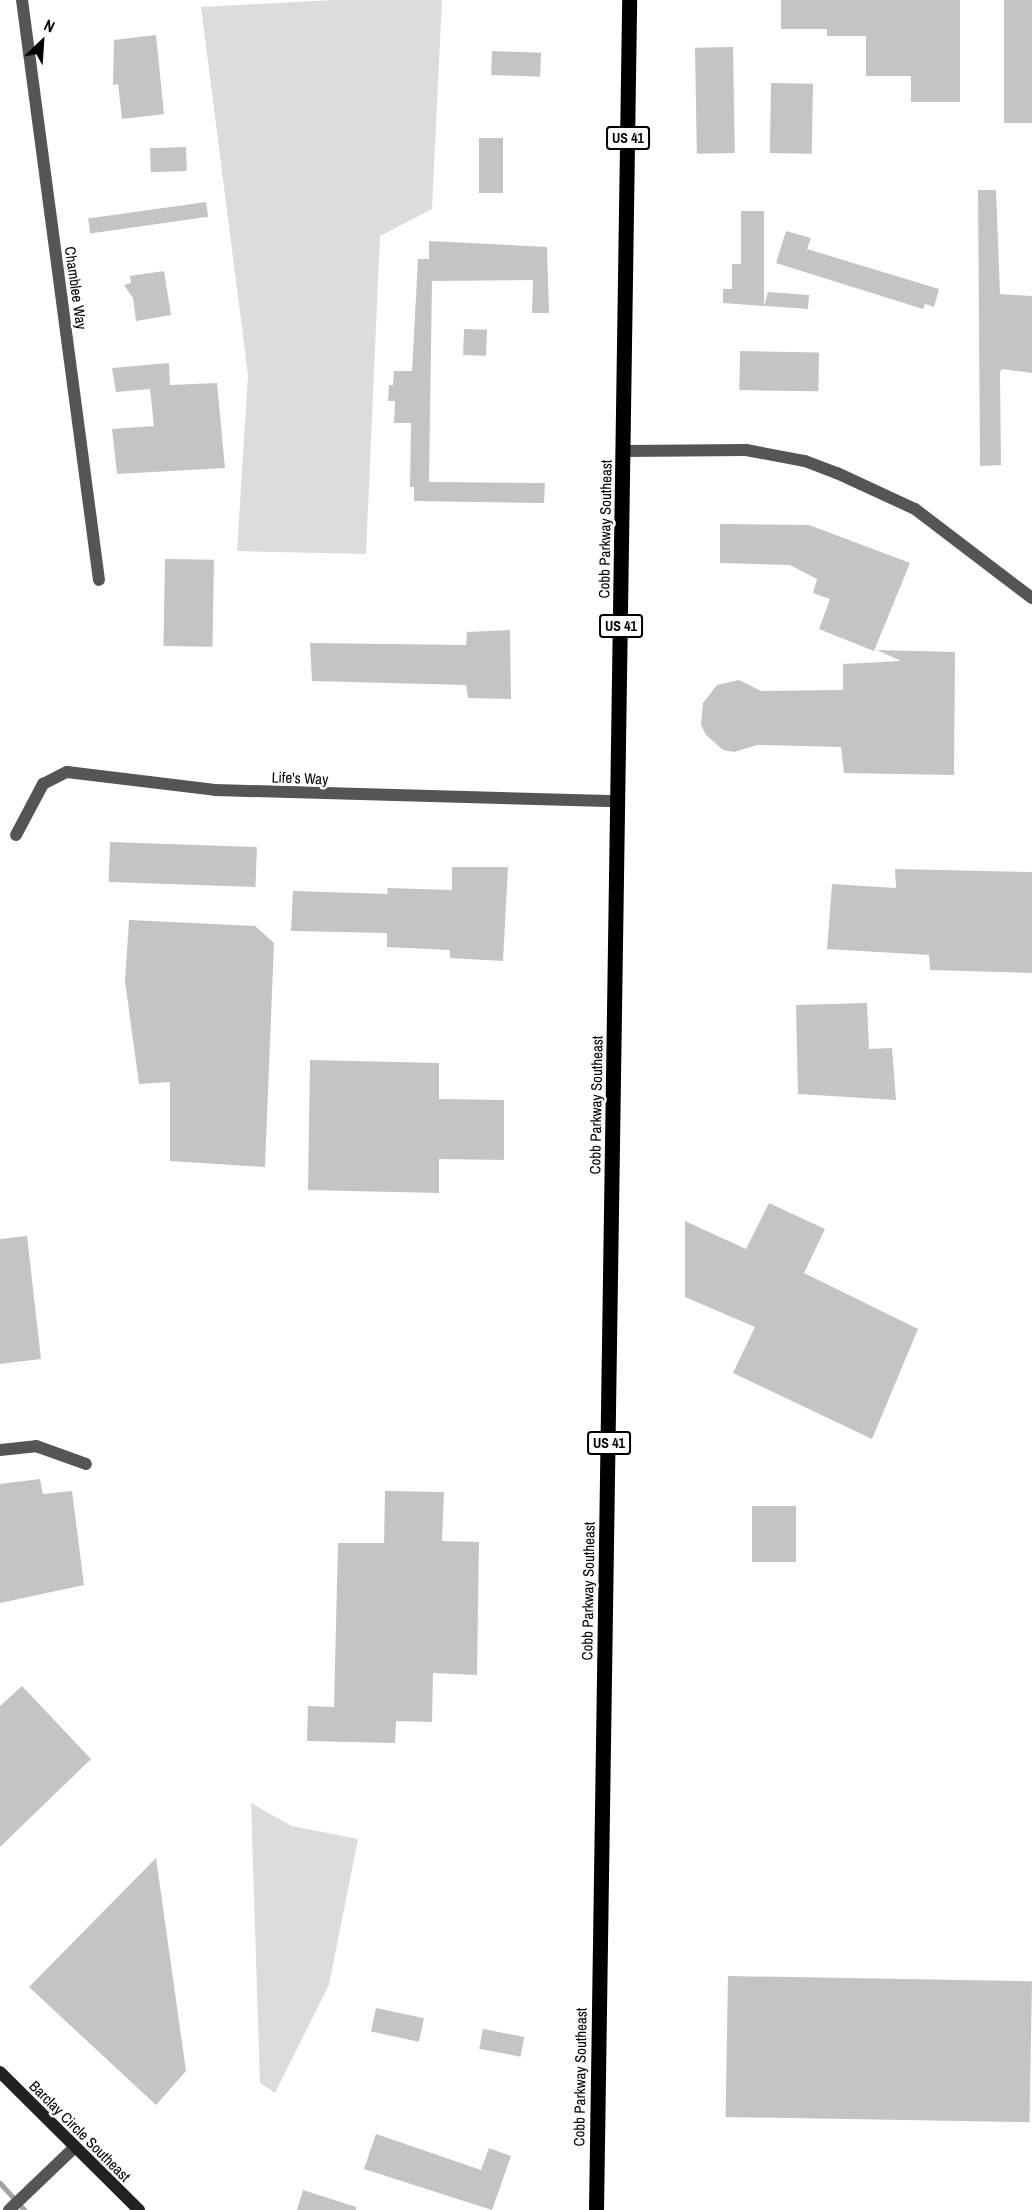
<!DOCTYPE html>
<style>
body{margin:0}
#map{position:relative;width:1032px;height:2210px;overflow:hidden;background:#fff;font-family:"Archivo Narrow",sans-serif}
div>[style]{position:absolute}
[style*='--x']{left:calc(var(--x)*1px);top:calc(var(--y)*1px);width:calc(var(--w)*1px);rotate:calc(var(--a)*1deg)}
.green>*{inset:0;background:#dcdcdc}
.stream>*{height:5px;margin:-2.5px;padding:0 2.5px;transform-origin:2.5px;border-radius:2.5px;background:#a3a3a3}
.building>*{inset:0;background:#c4c4c4;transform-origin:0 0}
.street>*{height:12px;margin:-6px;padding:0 6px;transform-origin:6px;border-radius:6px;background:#555}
.secondary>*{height:12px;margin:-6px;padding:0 6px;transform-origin:6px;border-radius:6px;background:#222}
.primary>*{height:15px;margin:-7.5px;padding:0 7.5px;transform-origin:7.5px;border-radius:7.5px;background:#000}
span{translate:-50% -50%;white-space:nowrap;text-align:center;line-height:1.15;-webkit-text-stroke:5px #fff;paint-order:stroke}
.shield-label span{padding:2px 4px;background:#fff;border:2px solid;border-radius:4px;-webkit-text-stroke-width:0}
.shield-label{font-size:14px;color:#000;font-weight:700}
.street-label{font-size:15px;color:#000}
.north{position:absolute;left:12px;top:12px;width:60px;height:60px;-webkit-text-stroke:4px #fff;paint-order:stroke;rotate:25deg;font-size:16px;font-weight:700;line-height:24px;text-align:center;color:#000}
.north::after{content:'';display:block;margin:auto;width:21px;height:27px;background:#000;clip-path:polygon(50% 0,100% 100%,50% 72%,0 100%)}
</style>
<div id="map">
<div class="green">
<div style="clip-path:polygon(334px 0,442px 0,432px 209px,380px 236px,366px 554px,237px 551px,248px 375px,201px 7px)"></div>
<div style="clip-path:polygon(251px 1803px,292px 1826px,358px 1839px,329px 1985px,275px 2093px,260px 2083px)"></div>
</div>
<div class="stream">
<div style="--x:0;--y:2183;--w:36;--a:48"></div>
</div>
<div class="building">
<div style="clip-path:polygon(781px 0,960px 0,960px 102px,911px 102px,911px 76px,866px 76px,866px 36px,827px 36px,827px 29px,781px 29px)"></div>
<div style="left:1004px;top:0;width:28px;height:123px"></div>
<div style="clip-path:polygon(156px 35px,164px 114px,122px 119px,118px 84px,113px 85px,114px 40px)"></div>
<div style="left:733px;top:47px;width:106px;height:38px;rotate:89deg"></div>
<div style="left:492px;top:51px;width:49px;height:24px;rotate:2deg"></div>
<div style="left:771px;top:83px;width:42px;height:70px;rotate:1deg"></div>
<div style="left:479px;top:138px;width:24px;height:55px"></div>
<div style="left:186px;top:147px;width:24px;height:36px;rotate:88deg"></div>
<div style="clip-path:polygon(978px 190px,996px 190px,1000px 294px,1032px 296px,1032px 373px,1002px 369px,1000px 372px,1001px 465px,980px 466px)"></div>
<div style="left:206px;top:202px;width:15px;height:119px;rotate:82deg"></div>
<div style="clip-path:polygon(741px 211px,764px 211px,764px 306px,768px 292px,809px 295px,808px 309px,723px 303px,723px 289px,732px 289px,732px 264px,741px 264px)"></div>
<div style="clip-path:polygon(786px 231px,811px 238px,807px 249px,939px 289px,934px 307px,925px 304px,923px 309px,776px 263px)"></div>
<div style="clip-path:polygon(429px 241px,547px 247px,549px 313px,532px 313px,533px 280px,432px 281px,429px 482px,545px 483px,544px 503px,414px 501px,414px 487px,410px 487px,411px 423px,394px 423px,395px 401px,388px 401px,389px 385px,393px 385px,394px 371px,412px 371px,418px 259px,429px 259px)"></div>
<div style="clip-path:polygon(164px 271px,171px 315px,136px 321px,133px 298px,124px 285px,131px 283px,130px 276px)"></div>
<div style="left:464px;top:329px;width:23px;height:26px;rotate:2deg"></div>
<div style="left:740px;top:351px;width:79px;height:39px;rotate:1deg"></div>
<div style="clip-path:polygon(169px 363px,170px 385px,217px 383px,225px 468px,117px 474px,112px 429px,154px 426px,150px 389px,116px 392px,112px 368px)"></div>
<div style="clip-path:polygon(720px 524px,809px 525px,910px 563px,874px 651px,819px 629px,830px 599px,813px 593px,817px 579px,790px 565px,720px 563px)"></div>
<div style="left:165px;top:559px;width:49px;height:87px;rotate:1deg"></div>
<div style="clip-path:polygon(510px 630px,511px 699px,468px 698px,466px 685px,312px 681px,310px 643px,466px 645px,467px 632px)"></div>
<div style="clip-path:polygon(877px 650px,955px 652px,954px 775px,844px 773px,841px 747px,757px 745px,734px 752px,723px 750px,706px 735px,701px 725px,703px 703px,717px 685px,739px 680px,761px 691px,843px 690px,843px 664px,901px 661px)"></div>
<div style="left:110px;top:842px;width:147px;height:40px;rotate:2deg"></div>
<div style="clip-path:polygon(452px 867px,508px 867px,503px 961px,450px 958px,450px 950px,387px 947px,387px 933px,291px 931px,293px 891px,388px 894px,387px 888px,452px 890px)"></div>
<div style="clip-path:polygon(895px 869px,1032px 872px,1032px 973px,930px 970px,929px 955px,827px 949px,832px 884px,896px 888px)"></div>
<div style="clip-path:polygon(129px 920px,255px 926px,274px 943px,265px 1167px,170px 1161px,170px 1082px,139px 1084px,125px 981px)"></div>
<div style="clip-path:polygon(867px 1003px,869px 1049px,892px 1048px,896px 1100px,798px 1094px,796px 1005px)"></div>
<div style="clip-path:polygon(310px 1060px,439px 1063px,439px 1099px,504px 1100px,504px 1160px,439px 1159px,439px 1193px,308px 1190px)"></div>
<div style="clip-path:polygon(769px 1203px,825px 1229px,804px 1273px,918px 1329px,872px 1439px,733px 1373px,755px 1327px,685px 1297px,685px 1221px,746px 1249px)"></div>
<div style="clip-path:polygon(27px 1236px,41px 1359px,0 1364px,0 1239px)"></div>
<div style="clip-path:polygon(40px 1479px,43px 1494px,72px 1491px,84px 1585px,0 1603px,0 1484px)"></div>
<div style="clip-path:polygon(385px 1491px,444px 1492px,442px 1541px,479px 1542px,477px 1675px,433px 1673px,432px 1722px,396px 1721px,395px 1743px,307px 1741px,308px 1706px,334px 1707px,338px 1543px,384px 1543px)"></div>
<div style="left:752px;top:1506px;width:44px;height:56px"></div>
<div style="clip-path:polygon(22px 1686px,91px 1759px,0 1847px,0 1706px)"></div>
<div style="clip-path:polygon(156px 1858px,186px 2071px,156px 2105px,29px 1987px)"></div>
<div style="left:728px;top:1976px;width:304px;height:141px;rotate:1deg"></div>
<div style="left:376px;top:2008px;width:49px;height:24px;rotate:12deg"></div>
<div style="left:483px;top:2029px;width:42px;height:20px;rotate:11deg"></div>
<div style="clip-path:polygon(376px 2134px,481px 2170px,489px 2148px,511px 2156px,492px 2210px,364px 2169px)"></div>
<div style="clip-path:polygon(303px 2190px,356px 2207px,356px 2210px,297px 2210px)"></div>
</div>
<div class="street">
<div style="--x:22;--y:0;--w:585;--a:82.44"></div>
<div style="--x:624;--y:451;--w:122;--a:-0.5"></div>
<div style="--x:746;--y:450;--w:60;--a:10.6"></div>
<div style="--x:805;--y:461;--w:34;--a:21"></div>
<div style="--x:837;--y:473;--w:86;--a:24.8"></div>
<div style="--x:915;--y:509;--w:147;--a:37.3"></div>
<div style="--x:16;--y:835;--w:58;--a:-62.1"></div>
<div style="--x:43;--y:784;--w:27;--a:-27"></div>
<div style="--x:67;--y:772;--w:149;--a:6.9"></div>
<div style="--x:215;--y:790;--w:402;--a:1.6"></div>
<div style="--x:0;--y:1450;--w:36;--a:-6"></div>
<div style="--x:36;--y:1446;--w:53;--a:19.8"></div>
<div style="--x:9;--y:2210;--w:91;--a:-43.7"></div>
</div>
<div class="secondary">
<div style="--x:0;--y:2072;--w:196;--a:44.8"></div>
</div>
<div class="primary">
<div style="--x:596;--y:2210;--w:2210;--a:-89.14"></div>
</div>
<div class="shield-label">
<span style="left:628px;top:138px">US 41</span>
<span style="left:621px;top:626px">US 41</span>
<span style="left:609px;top:1443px">US 41</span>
</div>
<div class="street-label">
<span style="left:76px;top:288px;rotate:82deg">Chamblee Way</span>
<span style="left:605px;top:529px;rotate:-89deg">Cobb Parkway Southeast</span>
<span style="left:300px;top:778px;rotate:2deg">Life's Way</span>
<span style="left:596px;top:1105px;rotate:-89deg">Cobb Parkway Southeast</span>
<span style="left:588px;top:1591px;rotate:-89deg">Cobb Parkway Southeast</span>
<span style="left:580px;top:2077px;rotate:-89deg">Cobb Parkway Southeast</span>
<span style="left:80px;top:2131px;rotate:45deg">Barclay Circle Southeast</span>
</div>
<div class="north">N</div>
</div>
